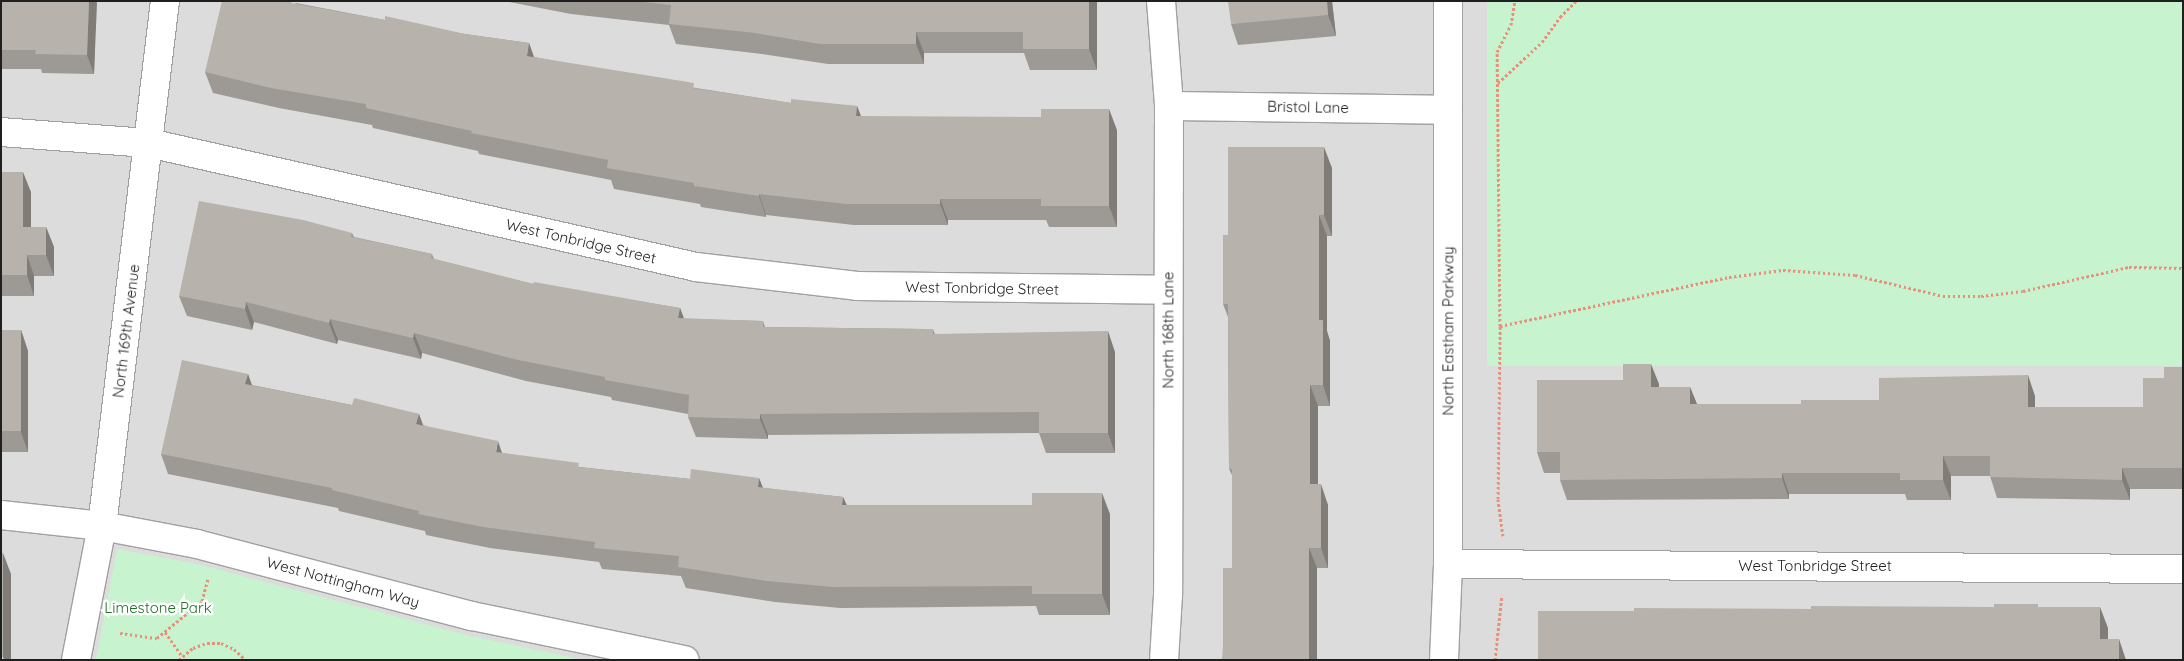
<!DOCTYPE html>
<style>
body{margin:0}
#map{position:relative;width:2184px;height:661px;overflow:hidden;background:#eeece6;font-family:Quicksand,sans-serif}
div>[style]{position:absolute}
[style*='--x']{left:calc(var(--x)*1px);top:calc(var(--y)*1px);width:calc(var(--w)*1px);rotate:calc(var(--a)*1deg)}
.residential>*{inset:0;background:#dcdcdc;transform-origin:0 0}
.park>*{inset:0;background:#c8f3cf;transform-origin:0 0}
.path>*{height:3px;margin-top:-1.5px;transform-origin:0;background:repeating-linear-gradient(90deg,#e9907c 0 2.5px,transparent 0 5px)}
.roads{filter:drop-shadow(1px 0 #a0a0a0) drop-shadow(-1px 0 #a0a0a0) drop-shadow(0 1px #a0a0a0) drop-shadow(0 -1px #a0a0a0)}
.minor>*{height:28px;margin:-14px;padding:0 14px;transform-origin:14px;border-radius:14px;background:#fff}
.tertiary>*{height:28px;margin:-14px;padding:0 14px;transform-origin:14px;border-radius:14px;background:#fff}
.wall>*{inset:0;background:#9d9994}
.shaded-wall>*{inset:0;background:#807d78}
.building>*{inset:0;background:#b7b2ac;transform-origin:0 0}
span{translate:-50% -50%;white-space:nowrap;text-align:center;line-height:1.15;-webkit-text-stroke:5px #fff;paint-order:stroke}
.street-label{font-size:15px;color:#1f1f1f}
.park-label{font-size:15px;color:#197127}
.frame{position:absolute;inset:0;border:2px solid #1f1f1f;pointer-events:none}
</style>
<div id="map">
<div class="residential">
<div style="left:1px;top:1px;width:2182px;height:659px"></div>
</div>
<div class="park">
<div style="left:1487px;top:1px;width:696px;height:365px"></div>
<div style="clip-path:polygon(117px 549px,193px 563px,467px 635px,584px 660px,96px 660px)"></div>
</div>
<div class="path">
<div style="--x:1498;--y:83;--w:60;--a:-43"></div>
<div style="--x:1542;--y:42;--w:31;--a:-54"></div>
<div style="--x:1560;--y:17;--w:23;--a:-45"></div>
<div style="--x:1500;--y:326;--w:234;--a:-12.1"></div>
<div style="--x:1729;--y:277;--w:54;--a:-7.4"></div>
<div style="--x:1783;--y:270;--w:72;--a:4"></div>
<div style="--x:1855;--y:275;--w:90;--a:13.4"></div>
<div style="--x:1943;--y:296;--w:38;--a:0"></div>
<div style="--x:1981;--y:296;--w:42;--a:-6.8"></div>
<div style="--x:2023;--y:291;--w:109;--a:-12.8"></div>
<div style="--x:2129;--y:267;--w:54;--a:1.1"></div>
<div style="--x:1503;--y:536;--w:37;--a:-98"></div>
<div style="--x:1498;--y:499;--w:173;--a:-89.3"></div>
<div style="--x:1500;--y:326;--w:274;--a:-90.6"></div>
<div style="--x:1497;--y:52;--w:30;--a:-63"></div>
<div style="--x:1511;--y:25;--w:24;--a:-81"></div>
<div style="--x:165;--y:632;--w:29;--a:55"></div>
<div style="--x:120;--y:633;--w:37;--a:8"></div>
<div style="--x:157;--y:638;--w:58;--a:-39.4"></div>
<div style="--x:202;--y:601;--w:24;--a:-75"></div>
<div style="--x:179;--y:660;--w:18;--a:-41"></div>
<div style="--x:193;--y:648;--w:15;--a:-20"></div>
<div style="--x:207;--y:643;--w:14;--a:0"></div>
<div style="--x:221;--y:643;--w:14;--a:25"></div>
<div style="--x:234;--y:649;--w:16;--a:43"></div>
<div style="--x:1495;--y:660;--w:65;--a:-83.9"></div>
</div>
<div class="roads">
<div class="minor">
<div style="--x:1161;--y:1;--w:105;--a:85.6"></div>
<div style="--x:1169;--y:106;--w:489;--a:90.1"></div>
<div style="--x:1168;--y:595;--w:65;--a:93.5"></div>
<div style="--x:1169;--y:106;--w:279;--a:0.8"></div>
<div style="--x:1;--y:132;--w:148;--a:4.3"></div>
<div style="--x:149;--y:143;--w:561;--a:12.77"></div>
<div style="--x:696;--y:267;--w:162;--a:6.7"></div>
<div style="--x:857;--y:286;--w:311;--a:0.7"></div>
<div style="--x:1;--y:515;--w:102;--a:6.2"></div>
<div style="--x:102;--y:526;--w:97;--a:10.7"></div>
<div style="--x:197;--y:544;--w:284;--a:14.7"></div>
<div style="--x:472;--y:616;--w:217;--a:11.7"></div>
<div style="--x:1448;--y:564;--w:735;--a:0.39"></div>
<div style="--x:76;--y:660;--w:136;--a:-79"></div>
<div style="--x:102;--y:526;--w:529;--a:-83.16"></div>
</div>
<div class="tertiary">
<div style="--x:1444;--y:660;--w:96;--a:-87.6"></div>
<div style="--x:1448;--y:564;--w:563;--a:-90"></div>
</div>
</div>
<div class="wall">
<div style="clip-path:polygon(1px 1px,96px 1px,94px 74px,42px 73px,41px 69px,1px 69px)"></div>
<div style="clip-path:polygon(504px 1px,1097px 1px,1097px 70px,1030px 70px,1024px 53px,924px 53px,924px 64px,828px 64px,762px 54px,676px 44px,669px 25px,571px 14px)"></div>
<div style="clip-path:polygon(1332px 1px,1336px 36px,1238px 45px,1231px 24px)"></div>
<div style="clip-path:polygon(296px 3px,385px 20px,465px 34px,529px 43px,534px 57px,696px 88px,791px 103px,857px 106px,861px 116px,1117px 130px,1117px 227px,1049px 227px,1046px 220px,948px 220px,948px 225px,854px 225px,766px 215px,766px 217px,701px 207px,700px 204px,614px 189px,611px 180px,479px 154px,478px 151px,373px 128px,372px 125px,279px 108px,213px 93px,205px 72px)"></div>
<div style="clip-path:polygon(1332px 168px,1332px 236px,1327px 236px,1327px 331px,1330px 341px,1330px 406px,1318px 406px,1318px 484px,1328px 505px,1328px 568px,1317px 568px,1317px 660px,1223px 646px,1232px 568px,1232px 475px,1229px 469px,1228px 317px,1223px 304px,1228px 235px)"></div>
<div style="clip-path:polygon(1px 172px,31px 192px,31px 227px,46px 227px,54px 247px,54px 276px,34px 276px,34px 296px,1px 296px)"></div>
<div style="clip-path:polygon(352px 233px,354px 237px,432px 254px,434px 259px,533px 284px,680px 308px,684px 319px,763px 321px,765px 327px,933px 329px,935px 334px,1115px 352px,1115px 453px,1046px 453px,1039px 433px,768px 435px,768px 439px,696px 437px,688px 417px,688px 414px,612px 400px,611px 397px,526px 381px,422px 353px,421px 359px,338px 340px,337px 344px,254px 322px,252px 330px,187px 316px,179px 296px)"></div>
<div style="clip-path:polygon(1px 330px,21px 330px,28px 351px,28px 452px,1px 452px)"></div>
<div style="clip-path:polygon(2183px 367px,2183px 489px,2130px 489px,2130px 500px,1997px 498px,1990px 476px,1951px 476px,1951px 500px,1907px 500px,1905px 494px,1789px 494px,1789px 499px,1567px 500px,1560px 480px,1560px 473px,1544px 473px,1537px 452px,1659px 384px,1659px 387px,1690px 387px,1697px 404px,1801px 404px,1879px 400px,2035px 396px,2035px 407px,2143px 407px,2164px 378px)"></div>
<div style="clip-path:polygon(248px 374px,252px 385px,352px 405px,419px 414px,423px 425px,502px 453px,580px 467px,690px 479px,759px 478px,763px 488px,843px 497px,847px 505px,1110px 514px,1110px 615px,1039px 615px,1036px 606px,840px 608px,775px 602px,686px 588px,681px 576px,602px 569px,599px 562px,490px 548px,426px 535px,425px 531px,339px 511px,338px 508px,168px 474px,161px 454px)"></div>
</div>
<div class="shaded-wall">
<div style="clip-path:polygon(89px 1px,96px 1px,97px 3px,94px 74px,87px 55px)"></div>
<div style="clip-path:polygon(1089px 1px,1097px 1px,1097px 70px,1089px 49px)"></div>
<div style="clip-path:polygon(1327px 1px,1332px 1px,1336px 36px,1328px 15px)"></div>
<div style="clip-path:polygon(916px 32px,924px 53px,924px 64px,916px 44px)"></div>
<div style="clip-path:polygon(529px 43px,536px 63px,527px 56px)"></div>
<div style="clip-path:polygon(857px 106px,865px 127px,856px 116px)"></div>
<div style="clip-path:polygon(1109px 109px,1117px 130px,1117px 227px,1109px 206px)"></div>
<div style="clip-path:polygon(1324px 147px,1332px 168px,1332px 236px,1324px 215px)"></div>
<div style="clip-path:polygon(23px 172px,31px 192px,31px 247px,23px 227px)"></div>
<div style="clip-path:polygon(759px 194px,766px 215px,766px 217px,759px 196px)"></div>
<div style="clip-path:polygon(940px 199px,948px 220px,948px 225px,940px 204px)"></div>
<div style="clip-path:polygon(1319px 215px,1327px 236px,1327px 331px,1330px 341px,1330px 406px,1323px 385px,1319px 320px)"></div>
<div style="clip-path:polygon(46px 227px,54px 247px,54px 276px,46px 255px)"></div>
<div style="clip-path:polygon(27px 255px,34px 276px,34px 296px,27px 275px)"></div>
<div style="clip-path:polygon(246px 302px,254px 322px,252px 330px,245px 309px)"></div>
<div style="clip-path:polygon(680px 308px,688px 329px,678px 318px)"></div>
<div style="clip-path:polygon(330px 319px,338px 340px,337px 344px,329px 323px)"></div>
<div style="clip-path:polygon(21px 330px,28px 351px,28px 452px,21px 432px)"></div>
<div style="clip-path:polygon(1108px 331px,1115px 352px,1115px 453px,1108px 433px)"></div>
<div style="clip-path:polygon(414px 333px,422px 353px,421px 359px,413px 338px)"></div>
<div style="clip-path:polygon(1651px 364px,1659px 384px,1659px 407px,1651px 387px)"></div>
<div style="clip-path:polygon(248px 374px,255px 395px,245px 384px)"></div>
<div style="clip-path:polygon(2028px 375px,2035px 396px,2035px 428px,2028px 407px)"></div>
<div style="clip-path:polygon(1310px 385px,1318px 406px,1318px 505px,1310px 484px)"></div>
<div style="clip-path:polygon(1690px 387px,1698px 407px,1690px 404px)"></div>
<div style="clip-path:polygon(419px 414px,426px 434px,416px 424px)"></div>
<div style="clip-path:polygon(760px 414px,768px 435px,768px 439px,760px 419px)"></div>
<div style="clip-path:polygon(498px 441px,505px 462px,496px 452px)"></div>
<div style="clip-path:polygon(1943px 456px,1951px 476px,1951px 500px,1943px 480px)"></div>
<div style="clip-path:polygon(2122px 468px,2130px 489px,2130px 500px,2122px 480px)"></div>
<div style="clip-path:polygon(1782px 473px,1789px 494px,1789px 499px,1782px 478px)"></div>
<div style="clip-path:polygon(759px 478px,767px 499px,758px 487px)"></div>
<div style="clip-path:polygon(1321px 484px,1328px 505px,1328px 568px,1321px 548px)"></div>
<div style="clip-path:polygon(1102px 493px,1110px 514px,1110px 615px,1102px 594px)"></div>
<div style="clip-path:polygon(843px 497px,851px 517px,842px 505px)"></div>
<div style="clip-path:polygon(1309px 548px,1317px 568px,1317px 660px,1309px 660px)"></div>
<div style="clip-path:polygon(3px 553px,11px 574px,11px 660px,4px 660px,3px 657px)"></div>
<div style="clip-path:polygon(2100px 607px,2108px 628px,2108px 659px,2100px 639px)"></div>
<div style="clip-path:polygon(2119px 639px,2126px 660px,2119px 660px)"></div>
</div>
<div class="building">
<div style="clip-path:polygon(1px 1px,89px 1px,87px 55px,35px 54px,36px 50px,1px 50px)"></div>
<div style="clip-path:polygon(222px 1px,292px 1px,291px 3px,385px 20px,385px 16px,465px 34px,529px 43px,527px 56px,694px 83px,693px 88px,791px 103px,791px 99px,857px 106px,856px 116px,1041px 117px,1041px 109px,1109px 109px,1109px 206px,1041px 206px,1041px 199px,940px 199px,940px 204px,846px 204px,759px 194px,759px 196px,694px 186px,694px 183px,607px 168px,608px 160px,471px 133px,472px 131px,366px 108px,366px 104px,271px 88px,205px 72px)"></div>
<div style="clip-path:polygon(635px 1px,1089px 1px,1089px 49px,1023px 49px,1023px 32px,916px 32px,916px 44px,820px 44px,755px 33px,669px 24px,671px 5px)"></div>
<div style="clip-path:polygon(1228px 1px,1327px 1px,1328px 15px,1231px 24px)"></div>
<div style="clip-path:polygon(1228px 147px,1324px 147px,1324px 215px,1319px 215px,1319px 320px,1323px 320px,1323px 385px,1310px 385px,1310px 484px,1321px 484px,1321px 548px,1309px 548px,1309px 660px,1222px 660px,1223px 646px,1223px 568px,1232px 568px,1232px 469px,1229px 469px,1228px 304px,1223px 304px,1223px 235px,1228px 235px)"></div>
<div style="clip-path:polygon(1px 172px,23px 172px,23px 227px,46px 227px,46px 255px,27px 255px,27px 275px,1px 275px)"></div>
<div style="clip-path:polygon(199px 201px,303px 220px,352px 233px,351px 237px,432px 254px,431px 258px,533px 284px,534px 282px,680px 308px,678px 318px,763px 321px,763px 327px,933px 329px,933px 334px,1108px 331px,1108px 433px,1039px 433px,1039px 412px,760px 414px,760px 419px,688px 417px,689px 395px,605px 380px,605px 377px,518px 360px,414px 333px,413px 338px,330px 319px,329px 323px,246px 302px,245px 309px,179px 296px)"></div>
<div style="left:1px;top:330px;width:20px;height:101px"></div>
<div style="clip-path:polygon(182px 360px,248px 374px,245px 384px,352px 405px,354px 398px,419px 414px,416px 424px,498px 441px,496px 452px,579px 463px,578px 467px,690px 479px,691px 469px,759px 478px,758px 487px,843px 497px,842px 505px,1032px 505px,1032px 493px,1102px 493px,1102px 594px,1032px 594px,1032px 586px,833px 587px,767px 581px,678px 567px,679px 556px,594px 548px,595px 542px,483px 527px,418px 514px,419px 511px,332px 490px,332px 488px,161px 454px)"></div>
<div style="clip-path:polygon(1623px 364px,1651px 364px,1651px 387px,1690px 387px,1690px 404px,1801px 404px,1801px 400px,1879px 400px,1879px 378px,2028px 375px,2028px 407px,2143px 407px,2143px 378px,2164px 378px,2164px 367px,2183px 367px,2183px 468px,2122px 468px,2122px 480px,1990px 477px,1990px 456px,1943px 456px,1943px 480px,1900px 480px,1900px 473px,1782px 473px,1782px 478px,1560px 480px,1560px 452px,1537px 452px,1537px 380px,1623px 380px)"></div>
<div style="left:1px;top:553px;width:2px;height:104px"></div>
<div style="clip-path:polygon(1994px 604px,2038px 604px,2038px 607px,2100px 607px,2100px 639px,2119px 639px,2119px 660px,1538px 660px,1538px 611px,1634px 611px,1634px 608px,1811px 609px,1811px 606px,1994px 607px)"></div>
</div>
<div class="street-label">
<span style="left:1308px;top:107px;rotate:1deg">Bristol Lane</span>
<span style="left:581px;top:241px;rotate:13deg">West Tonbridge Street</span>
<span style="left:982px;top:288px;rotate:1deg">West Tonbridge Street</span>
<span style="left:1168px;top:330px;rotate:-90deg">North 168th Lane</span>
<span style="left:126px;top:331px;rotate:-83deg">North 169th Avenue</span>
<span style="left:1448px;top:331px;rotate:-90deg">North Eastham Parkway</span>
<span style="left:1815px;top:566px">West Tonbridge Street</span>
<span style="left:343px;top:582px;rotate:15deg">West Nottingham Way</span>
</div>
<div class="park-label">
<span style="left:158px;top:608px">Limestone Park</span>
</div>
<div class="frame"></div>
</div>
